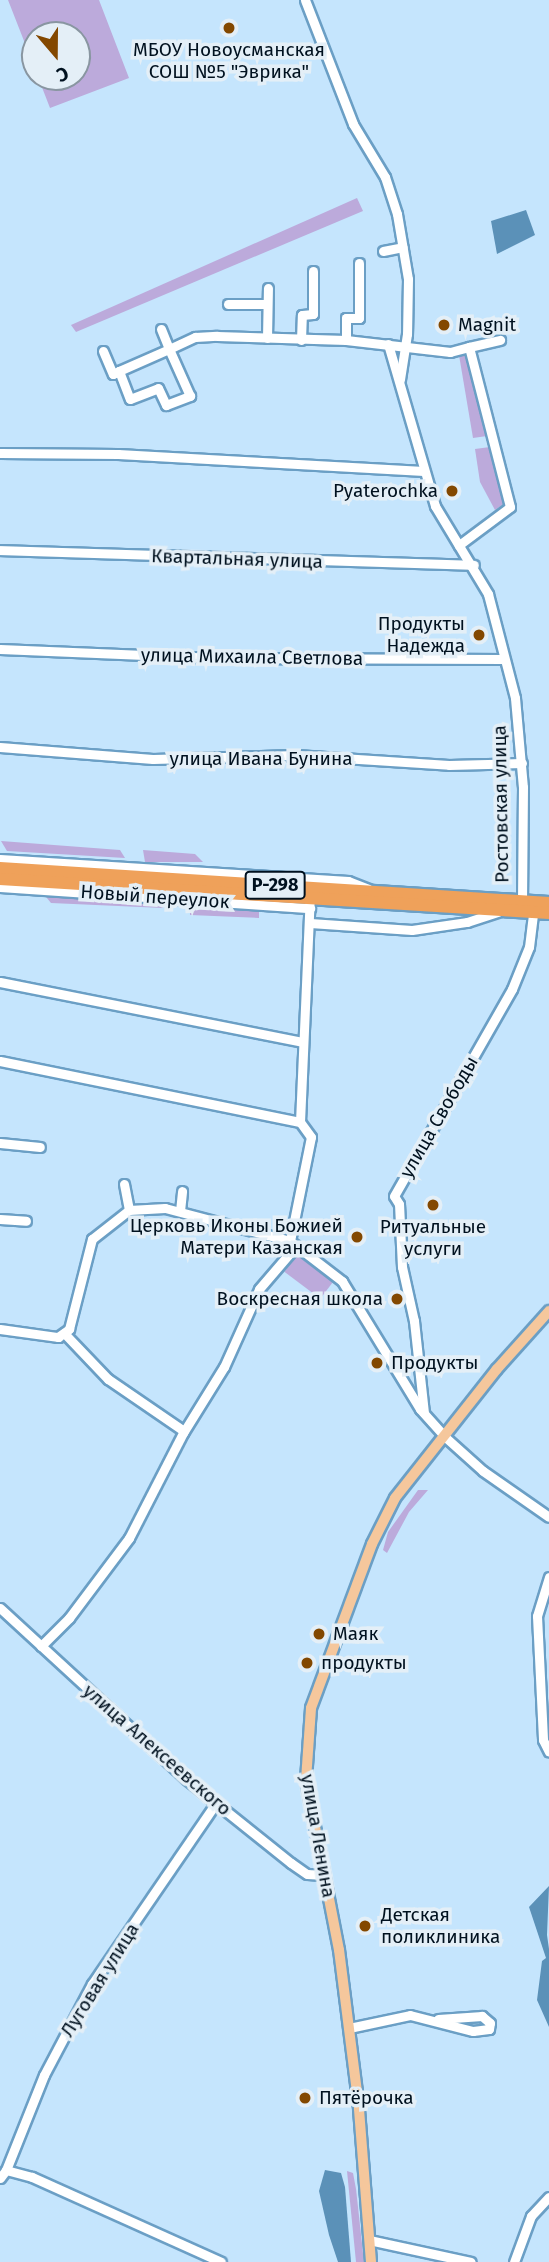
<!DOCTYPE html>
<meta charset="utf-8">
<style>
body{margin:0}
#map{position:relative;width:549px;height:2262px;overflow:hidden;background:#c5e5fd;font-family:"Fira Sans",sans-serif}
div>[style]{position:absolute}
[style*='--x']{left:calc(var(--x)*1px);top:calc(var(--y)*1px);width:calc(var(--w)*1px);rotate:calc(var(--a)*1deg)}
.green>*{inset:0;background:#bcaadb;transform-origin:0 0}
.water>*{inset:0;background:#5b91b8}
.roads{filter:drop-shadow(2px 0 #6b9fc5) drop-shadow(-2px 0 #6b9fc5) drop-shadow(0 2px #6b9fc5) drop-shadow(0 -2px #6b9fc5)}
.minor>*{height:9px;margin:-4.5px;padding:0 4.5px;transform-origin:4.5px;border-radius:4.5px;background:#fff}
.major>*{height:10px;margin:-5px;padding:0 5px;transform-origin:5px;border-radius:5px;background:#f5c79c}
.highway>*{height:12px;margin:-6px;padding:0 6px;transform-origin:6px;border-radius:6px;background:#efa15a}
.dots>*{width:19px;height:19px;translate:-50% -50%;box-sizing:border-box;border:4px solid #e4eff7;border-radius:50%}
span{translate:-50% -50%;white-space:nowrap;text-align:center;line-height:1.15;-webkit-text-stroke:7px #e4eff7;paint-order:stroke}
.shield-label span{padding:2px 5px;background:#e4eff7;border:2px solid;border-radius:5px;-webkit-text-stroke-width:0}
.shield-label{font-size:18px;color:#00111f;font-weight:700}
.poi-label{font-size:19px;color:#00111f}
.left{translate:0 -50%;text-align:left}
.right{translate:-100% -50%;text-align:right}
.street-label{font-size:19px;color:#00111f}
.north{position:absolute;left:21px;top:21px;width:70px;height:70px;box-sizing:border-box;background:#e4eff7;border:2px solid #8996a1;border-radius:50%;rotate:160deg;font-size:19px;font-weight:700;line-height:28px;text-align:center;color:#00111f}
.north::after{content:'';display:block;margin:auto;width:24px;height:32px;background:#834800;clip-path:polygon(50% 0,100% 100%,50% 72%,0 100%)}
</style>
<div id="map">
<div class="green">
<div style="clip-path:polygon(8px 0,99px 0,129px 78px,50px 108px,38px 77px,77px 77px,77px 35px,35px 35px,35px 69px)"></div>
<div style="clip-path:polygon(357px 198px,363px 211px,76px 332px,71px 325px)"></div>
<div style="clip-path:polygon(467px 353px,487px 436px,473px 438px,459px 355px)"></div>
<div style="clip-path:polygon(490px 447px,505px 503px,495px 510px,480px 482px,475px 449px)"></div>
<div style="clip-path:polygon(1px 841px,120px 850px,125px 858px,7px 851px)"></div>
<div style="clip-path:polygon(143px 850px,195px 854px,203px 862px,145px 862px)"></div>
<div style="clip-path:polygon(42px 892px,158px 900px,163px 908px,51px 903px)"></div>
<div style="clip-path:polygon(190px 906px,259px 911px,259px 918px,190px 915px)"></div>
<div style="left:297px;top:1255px;width:45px;height:21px;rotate:37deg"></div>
<div style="clip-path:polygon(418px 1490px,428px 1490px,409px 1512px,387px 1553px,383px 1550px,388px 1532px)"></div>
<div style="clip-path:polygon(347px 2171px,353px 2173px,356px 2189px,364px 2262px,356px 2262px)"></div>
</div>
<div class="water">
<div style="clip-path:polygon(526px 210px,535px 235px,497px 254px,491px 221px)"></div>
<div style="clip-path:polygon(549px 1886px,547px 1935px,549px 1949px,549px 2060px,549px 2027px,537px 2000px,542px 1961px,546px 1958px,529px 1907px)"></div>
<div style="clip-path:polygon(325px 2170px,341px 2173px,345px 2187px,351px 2262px,338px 2262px,329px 2235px,319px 2191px)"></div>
</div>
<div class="roads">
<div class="minor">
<div style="--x:305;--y:0;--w:133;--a:68.8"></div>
<div style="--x:353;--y:124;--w:62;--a:58.9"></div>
<div style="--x:385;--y:177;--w:39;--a:72"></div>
<div style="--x:397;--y:214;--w:66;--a:80.4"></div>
<div style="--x:408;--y:279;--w:55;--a:91"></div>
<div style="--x:407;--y:334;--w:46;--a:98.8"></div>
<div style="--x:383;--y:251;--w:20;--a:-11"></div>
<div style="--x:228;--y:304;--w:39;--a:0"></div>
<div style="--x:161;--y:329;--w:22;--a:68"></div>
<div style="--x:169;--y:349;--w:29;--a:-25"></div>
<div style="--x:195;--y:337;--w:22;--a:-3"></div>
<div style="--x:217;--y:336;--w:129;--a:1.8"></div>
<div style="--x:346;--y:340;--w:105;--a:6.6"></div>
<div style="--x:450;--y:352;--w:20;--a:-15"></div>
<div style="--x:469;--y:347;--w:165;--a:75.6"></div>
<div style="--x:510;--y:507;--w:64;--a:143.3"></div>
<div style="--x:267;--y:338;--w:50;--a:-88.9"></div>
<div style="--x:301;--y:340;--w:25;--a:-88"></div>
<div style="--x:302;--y:315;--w:11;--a:-5"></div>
<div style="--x:313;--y:314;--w:43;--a:-90"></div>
<div style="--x:346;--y:340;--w:22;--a:-90"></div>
<div style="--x:346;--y:318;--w:13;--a:0"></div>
<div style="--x:359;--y:318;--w:55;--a:-90"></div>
<div style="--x:388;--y:344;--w:169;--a:73.8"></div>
<div style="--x:435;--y:506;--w:103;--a:58.9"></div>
<div style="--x:488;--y:594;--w:107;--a:75.4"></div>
<div style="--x:515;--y:698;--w:89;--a:84.9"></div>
<div style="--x:523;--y:787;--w:115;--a:90.5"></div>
<div style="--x:469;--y:347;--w:32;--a:-13"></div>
<div style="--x:103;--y:351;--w:25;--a:67"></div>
<div style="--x:113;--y:374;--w:7;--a:-27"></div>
<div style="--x:119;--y:371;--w:30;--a:69"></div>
<div style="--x:130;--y:399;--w:30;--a:-21"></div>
<div style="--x:158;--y:388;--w:19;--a:65"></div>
<div style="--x:166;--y:405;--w:26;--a:-21"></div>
<div style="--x:190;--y:396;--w:51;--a:-114.1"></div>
<div style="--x:169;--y:349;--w:55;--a:156.3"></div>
<div style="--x:0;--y:453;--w:118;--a:0.5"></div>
<div style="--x:118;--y:454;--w:306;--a:3.2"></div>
<div style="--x:0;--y:550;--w:474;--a:1.8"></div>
<div style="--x:0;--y:649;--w:211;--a:2.4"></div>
<div style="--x:211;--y:658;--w:293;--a:0.2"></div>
<div style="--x:0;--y:747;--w:153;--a:4.5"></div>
<div style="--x:153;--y:759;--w:143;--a:-1.6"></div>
<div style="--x:296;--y:755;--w:153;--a:3.7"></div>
<div style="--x:449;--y:765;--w:73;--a:-1.6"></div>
<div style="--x:0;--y:859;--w:349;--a:3.6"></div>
<div style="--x:348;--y:881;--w:22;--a:21"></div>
<div style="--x:0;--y:887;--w:311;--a:3.9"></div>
<div style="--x:310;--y:923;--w:102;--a:3.9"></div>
<div style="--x:412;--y:930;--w:56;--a:-8.3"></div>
<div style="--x:467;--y:922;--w:33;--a:-18"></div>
<div style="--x:0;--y:982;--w:308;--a:11.2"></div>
<div style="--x:0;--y:1061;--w:306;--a:11.5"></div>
<div style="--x:0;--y:1143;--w:40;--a:5.7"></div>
<div style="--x:124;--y:1184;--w:26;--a:79"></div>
<div style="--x:180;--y:1211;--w:20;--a:-84"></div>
<div style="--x:0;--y:1219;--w:26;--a:4"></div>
<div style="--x:290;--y:1241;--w:106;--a:-78.6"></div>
<div style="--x:311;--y:1137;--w:19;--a:-126"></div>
<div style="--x:300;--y:1122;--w:225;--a:-87.5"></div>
<div style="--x:0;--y:1329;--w:59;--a:7.9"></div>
<div style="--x:58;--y:1337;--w:14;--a:-36"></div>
<div style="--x:69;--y:1329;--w:93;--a:-75.7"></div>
<div style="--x:92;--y:1239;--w:47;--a:-38.1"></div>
<div style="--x:129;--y:1210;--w:36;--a:-3"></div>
<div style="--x:165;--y:1208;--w:129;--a:14.8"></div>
<div style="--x:290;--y:1241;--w:66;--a:37.6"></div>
<div style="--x:342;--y:1281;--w:150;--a:58.6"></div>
<div style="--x:420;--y:1409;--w:36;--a:48"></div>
<div style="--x:444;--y:1436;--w:52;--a:41.9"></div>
<div style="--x:483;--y:1471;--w:80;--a:34.9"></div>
<div style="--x:64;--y:1333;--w:64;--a:46.3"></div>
<div style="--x:108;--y:1379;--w:92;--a:34.4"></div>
<div style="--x:424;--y:1413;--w:93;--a:-96.2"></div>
<div style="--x:414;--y:1321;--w:55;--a:-102.5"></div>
<div style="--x:402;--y:1267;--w:63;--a:-92.7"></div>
<div style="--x:399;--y:1204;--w:9;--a:-122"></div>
<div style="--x:394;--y:1196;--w:238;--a:-60.3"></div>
<div style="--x:512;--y:989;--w:45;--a:-68"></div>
<div style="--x:529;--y:947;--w:35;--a:-83"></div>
<div style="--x:549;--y:1577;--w:41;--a:107.1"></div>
<div style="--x:537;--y:1616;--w:124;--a:87.2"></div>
<div style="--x:543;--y:1740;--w:13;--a:63"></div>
<div style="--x:0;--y:1608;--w:253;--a:42.6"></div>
<div style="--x:186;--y:1779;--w:134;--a:38.7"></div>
<div style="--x:291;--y:1863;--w:19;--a:35"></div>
<div style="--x:307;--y:1874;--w:17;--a:3"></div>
<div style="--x:41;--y:1646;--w:40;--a:-45"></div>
<div style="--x:69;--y:1618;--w:100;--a:-53.1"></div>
<div style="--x:129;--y:1538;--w:118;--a:-62.8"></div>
<div style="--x:183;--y:1433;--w:78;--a:-58.2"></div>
<div style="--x:224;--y:1367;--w:85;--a:-65.8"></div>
<div style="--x:259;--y:1289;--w:55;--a:-49.4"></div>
<div style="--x:349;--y:2028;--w:62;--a:-12"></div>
<div style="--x:410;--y:2015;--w:65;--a:14.3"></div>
<div style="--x:473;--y:2031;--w:16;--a:-7"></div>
<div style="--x:489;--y:2029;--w:6;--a:-81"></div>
<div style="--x:490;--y:2023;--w:11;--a:-139"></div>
<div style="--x:482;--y:2016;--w:44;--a:176.1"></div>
<div style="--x:6;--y:2170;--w:102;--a:-68.2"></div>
<div style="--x:44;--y:2075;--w:103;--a:-62.2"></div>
<div style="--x:92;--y:1984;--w:219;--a:-55.6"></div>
<div style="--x:0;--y:2178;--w:10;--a:-53"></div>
<div style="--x:6;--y:2170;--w:27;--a:15"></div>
<div style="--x:32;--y:2177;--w:207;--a:24.2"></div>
<div style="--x:369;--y:2240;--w:104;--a:12.2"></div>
<div style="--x:514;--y:2262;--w:49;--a:-69.7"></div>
<div style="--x:531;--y:2216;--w:26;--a:-47"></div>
</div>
<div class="major">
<div style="--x:371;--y:2262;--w:154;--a:-94.5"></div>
<div style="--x:359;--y:2108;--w:159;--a:-97.2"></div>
<div style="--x:339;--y:1950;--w:173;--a:-101"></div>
<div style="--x:306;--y:1780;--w:72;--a:-86"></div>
<div style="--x:311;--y:1708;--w:175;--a:-69.6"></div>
<div style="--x:372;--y:1544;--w:51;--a:-63.4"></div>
<div style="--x:395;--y:1498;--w:164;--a:-51.7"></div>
<div style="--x:497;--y:1369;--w:78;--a:-48.1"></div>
</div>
<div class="highway">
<div style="--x:0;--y:868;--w:550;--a:3.65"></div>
<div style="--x:0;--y:879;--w:550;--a:3.54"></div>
</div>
</div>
<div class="dots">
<div style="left:229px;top:28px;background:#834800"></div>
<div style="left:444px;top:325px;background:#834800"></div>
<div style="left:452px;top:491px;background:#834800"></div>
<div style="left:479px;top:635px;background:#834800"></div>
<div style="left:433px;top:1205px;background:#834800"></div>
<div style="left:357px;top:1237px;background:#834800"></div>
<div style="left:397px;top:1299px;background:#834800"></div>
<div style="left:377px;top:1363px;background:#834800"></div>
<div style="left:319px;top:1634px;background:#834800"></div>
<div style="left:307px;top:1663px;background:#834800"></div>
<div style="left:365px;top:1926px;background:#834800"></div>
<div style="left:305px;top:2098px;background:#834800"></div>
</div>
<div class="shield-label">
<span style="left:275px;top:885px">Р-298</span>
</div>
<div class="poi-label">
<span style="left:229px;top:61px">МБОУ Новоусманская<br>СОШ №5 "Эврика"</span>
<span class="left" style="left:458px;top:325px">Magnit</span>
<span class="right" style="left:438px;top:491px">Pyaterochka</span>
<span class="right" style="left:465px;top:635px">Продукты<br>Надежда</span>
<span class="right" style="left:343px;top:1237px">Церковь Иконы Божией<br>Матери Казанская</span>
<span style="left:433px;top:1238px">Ритуальные<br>услуги</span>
<span class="right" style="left:383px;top:1299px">Воскресная школа</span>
<span class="left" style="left:391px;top:1363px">Продукты</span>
<span class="left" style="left:333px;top:1634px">Маяк</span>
<span class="left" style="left:321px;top:1663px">продукты</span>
<span class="left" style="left:381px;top:1926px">Детская<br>поликлиника</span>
<span class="left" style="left:319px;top:2098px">Пятёрочка</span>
</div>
<div class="street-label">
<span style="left:237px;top:559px;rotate:2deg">Квартальная улица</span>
<span style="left:252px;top:657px;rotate:1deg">улица Михаила Светлова</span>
<span style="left:261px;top:759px">улица Ивана Бунина</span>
<span style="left:501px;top:804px;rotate:-91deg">Ростовская улица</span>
<span style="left:155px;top:897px;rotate:4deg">Новый переулок</span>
<span style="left:439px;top:1117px;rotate:-60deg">улица Свободы</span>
<span style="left:157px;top:1750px;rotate:41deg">улица Алексеевского</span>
<span style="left:318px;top:1836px;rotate:80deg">улица Ленина</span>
<span style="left:100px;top:1980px;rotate:-58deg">Луговая улица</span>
</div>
<div class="north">С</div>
</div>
